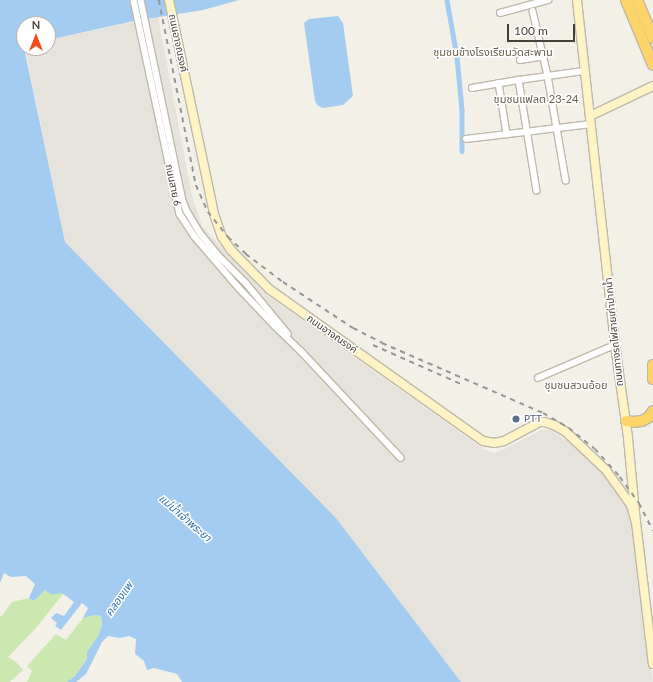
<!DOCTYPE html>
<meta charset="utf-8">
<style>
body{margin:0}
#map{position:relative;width:653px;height:682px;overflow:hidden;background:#f3f0e7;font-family:Lato,"Noto Sans Thai",sans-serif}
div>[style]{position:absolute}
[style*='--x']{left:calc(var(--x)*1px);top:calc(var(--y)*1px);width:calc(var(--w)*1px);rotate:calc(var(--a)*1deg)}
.industrial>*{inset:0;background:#e6e2dc}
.green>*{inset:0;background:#cbe8b0}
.water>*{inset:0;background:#a3ccf0}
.canal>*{height:4.5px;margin:-2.25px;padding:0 2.25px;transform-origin:2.25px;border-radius:2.25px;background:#a3ccf0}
.roads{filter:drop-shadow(1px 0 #bfb9a9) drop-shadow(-1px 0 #bfb9a9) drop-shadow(0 1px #bfb9a9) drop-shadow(0 -1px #bfb9a9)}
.street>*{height:5.5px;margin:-2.75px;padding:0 2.75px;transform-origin:2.75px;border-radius:2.75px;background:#fff}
.secondary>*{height:8px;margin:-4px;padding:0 4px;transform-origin:4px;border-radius:4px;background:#fef4c6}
.highway>*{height:10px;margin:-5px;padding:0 5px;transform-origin:5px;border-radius:5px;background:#fdd468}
.rail>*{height:1.5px;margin-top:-0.75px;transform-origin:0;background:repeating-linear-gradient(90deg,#969696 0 5px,transparent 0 10px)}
.dots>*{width:11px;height:11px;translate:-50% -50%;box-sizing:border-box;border:2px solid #fff;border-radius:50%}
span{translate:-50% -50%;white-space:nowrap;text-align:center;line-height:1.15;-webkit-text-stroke:3px #fff;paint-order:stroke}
.street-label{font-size:10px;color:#464136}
.service-label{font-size:10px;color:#4e5e75}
.left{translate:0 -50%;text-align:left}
.neighbourhood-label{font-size:11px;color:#69604d}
.water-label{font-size:11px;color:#2f73b2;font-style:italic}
.north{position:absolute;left:16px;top:16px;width:40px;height:40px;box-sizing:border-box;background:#fff;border:1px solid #b5b3af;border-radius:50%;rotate:0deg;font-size:11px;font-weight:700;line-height:16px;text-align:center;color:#464136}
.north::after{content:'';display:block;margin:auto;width:14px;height:18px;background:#f94818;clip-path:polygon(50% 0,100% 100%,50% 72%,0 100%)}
.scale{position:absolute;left:507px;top:24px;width:68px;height:18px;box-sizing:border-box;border:2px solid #464136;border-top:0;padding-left:5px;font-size:12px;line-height:14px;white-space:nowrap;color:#464136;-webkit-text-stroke:3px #fff;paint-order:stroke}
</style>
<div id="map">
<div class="industrial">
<div style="clip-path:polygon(158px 17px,192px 196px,202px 226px,264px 293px,483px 449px,493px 453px,503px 450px,541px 430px,551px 430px,576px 447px,608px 478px,633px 516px,653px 682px,461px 682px,336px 518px,65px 242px,25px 48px,48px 48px,48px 40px)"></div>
</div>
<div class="green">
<div style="clip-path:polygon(45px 590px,52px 595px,61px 593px,63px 594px,36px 628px,8px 657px,16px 662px,23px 670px,10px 682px,0 682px,0 616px,1px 617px,12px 602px,29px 598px,34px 601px)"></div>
<div style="clip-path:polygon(95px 615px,101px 616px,102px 625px,98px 636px,88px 652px,87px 659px,75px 676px,67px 682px,27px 682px,32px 671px,27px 666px,56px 634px,66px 640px,83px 618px)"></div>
</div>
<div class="water">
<div style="clip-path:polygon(0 0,239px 0,203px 10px,134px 21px,48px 40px,48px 24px,24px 24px,24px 48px,65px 242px,336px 518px,461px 682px,182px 682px,177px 674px,154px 668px,147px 670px,144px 661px,135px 654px,136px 639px,129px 636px,120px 638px,108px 636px,102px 642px,86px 674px,76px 682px,67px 682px,75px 676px,87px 659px,87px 652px,98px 636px,102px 625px,101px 616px,95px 615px,83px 618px,88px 608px,82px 603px,61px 630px,55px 626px,57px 623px,51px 618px,56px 613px,64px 616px,74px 602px,66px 596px,61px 593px,52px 595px,45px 590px,34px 601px,29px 598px,35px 584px,26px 576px,11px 577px,4px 573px,0 583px)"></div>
<div style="clip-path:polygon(338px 16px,343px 23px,353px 96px,343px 105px,323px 108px,317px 105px,315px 101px,304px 23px,309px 19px)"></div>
</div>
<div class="canal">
<div style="--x:447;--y:0;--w:58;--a:80"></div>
<div style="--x:457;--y:57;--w:53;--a:84.6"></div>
<div style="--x:462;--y:110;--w:41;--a:90"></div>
</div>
<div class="roads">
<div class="street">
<div style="--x:134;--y:0;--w:219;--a:77.9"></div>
<div style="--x:180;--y:214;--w:27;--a:57"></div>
<div style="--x:195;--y:237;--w:67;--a:49.2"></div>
<div style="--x:239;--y:288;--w:52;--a:46.5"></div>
<div style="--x:275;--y:326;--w:36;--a:44"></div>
<div style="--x:301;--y:351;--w:146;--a:46.9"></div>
<div style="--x:141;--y:0;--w:205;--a:78.2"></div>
<div style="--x:183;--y:201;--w:11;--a:68"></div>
<div style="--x:187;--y:211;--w:27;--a:59"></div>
<div style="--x:201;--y:234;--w:26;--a:51"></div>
<div style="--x:217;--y:254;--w:41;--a:45"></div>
<div style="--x:246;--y:283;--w:66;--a:50.5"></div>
<div style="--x:533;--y:11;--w:67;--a:77"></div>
<div style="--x:548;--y:76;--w:37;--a:-8"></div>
<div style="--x:500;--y:13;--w:50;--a:-15.2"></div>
<div style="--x:520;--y:60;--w:24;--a:-9"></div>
<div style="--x:519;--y:80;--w:29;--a:-8"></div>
<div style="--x:548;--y:76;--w:106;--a:80.2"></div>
<div style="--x:499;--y:83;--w:52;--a:81.1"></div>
<div style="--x:472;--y:88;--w:48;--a:-9.7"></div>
<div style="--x:519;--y:80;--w:112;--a:80.8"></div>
<div style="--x:466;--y:139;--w:126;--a:-6.8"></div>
<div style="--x:538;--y:378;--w:84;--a:-23.2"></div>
</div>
<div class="secondary">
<div style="--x:169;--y:0;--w:219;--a:78.1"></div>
<div style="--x:214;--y:214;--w:24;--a:71"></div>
<div style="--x:222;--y:237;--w:16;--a:55"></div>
<div style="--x:231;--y:250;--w:54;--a:45.7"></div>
<div style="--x:269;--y:289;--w:262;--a:35.4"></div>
<div style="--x:483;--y:441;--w:11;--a:10"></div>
<div style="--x:494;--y:443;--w:10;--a:-11"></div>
<div style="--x:504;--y:441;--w:40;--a:-28"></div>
<div style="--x:539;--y:422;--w:5;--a:0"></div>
<div style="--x:544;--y:422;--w:10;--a:17"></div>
<div style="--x:554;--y:425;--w:14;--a:30"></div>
<div style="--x:566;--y:432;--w:55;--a:43.5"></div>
<div style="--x:606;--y:470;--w:43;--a:54.5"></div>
<div style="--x:631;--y:505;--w:18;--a:74"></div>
<div style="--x:577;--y:0;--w:347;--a:83.7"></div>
<div style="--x:615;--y:345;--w:94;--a:82"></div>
<div style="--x:628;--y:438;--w:84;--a:84.6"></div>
<div style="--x:636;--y:522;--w:143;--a:83.2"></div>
<div style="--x:590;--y:116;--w:70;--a:-25.5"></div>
</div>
<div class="highway">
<div style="--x:626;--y:0;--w:70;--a:67.4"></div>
<div style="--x:637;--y:0;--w:41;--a:67.2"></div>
<div style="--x:653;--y:365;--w:14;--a:90"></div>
<div style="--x:626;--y:421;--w:7;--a:8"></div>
<div style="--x:633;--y:422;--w:9;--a:-6"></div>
<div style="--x:642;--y:421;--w:8;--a:-30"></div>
<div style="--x:649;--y:417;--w:7;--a:-56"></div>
</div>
</div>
<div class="rail">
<div style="--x:159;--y:0;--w:189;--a:78.7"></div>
<div style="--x:196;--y:185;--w:30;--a:66"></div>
<div style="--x:208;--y:212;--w:32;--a:51"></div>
<div style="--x:228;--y:237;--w:25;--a:43"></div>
<div style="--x:246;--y:254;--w:46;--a:37.1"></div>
<div style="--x:283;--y:282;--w:84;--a:33.3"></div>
<div style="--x:353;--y:328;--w:33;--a:27"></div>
<div style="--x:382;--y:343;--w:176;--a:23.5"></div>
<div style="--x:543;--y:413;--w:30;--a:30"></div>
<div style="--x:569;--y:428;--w:33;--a:39"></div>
<div style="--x:595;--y:449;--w:38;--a:48"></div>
<div style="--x:620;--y:477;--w:32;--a:54"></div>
<div style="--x:639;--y:503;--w:31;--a:63"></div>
<div style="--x:373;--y:345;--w:96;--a:23.9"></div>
</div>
<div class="dots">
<div style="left:516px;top:419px;background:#5c6f8a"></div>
</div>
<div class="street-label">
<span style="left:178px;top:43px;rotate:78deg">ถนนอาจณรงค์</span>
<span style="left:173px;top:185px;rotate:78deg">ถนนสาย 6</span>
<span style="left:614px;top:332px;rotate:-96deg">ถนนทางรถไฟสายเก่าปากน้ำ</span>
<span style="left:332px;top:334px;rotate:35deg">ถนนอาจณรงค์</span>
</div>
<div class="service-label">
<span class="left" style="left:524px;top:419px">PTT</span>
</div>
<div class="neighbourhood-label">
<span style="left:493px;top:52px">ชุมชนข้างโรงเรียนวัดสะพาน</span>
<span style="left:536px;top:99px">ชุมชนแฟลต 23-24</span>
<span style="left:576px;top:385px">ชุมชนสวนอ้อย</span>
</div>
<div class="water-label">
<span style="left:185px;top:518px;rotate:41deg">แม่น้ำเจ้าพระยา</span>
<span style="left:119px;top:599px;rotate:-55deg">คลองแพ</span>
</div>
<div class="north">N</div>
<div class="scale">100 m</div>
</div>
